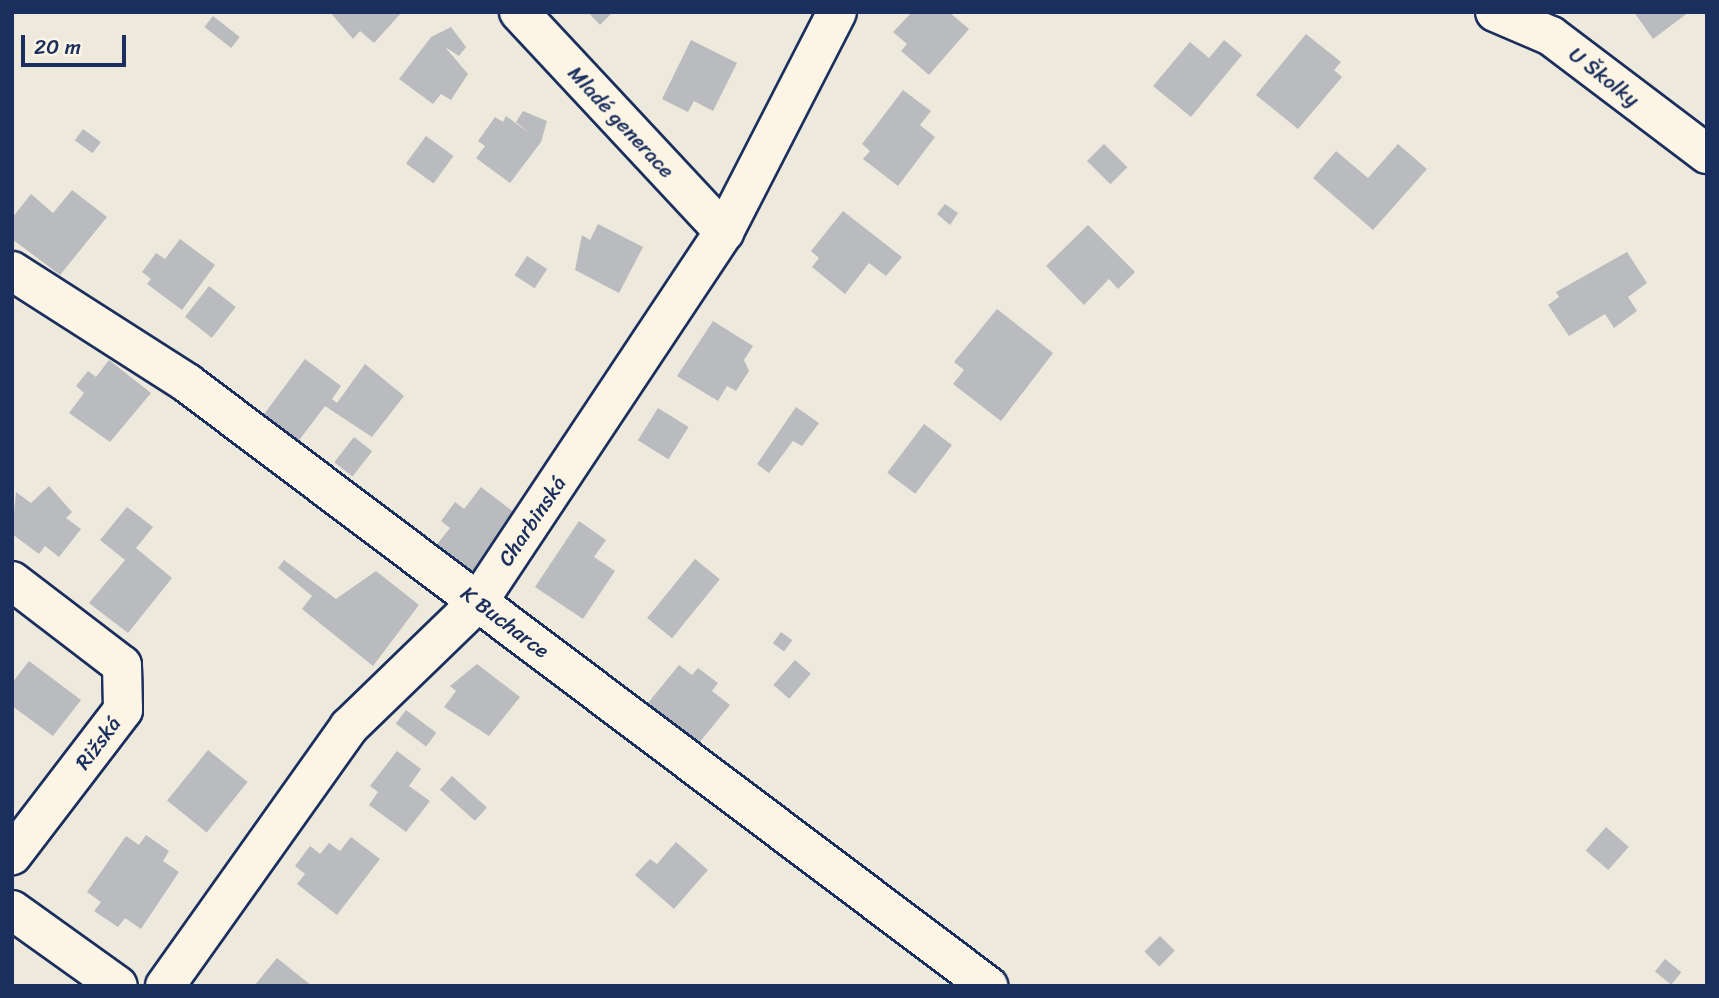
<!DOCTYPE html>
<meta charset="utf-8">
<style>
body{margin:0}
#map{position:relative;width:1719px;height:998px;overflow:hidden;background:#eee9dd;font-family:Sriracha,sans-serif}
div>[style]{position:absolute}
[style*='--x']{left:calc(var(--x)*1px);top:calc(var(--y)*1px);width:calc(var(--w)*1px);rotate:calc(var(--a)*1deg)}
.building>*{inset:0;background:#babbbe;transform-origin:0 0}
.roads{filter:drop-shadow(2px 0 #1b2f5e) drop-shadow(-2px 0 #1b2f5e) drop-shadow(0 2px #1b2f5e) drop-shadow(0 -2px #1b2f5e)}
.minor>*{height:38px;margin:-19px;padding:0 19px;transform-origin:19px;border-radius:19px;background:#fcf5e5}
span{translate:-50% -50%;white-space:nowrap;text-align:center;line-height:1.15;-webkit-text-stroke:6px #fcf5e5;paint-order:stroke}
.street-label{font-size:21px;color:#1b2f5e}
.frame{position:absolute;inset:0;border:14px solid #1b2f5e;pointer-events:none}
.scale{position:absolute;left:21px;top:35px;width:105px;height:32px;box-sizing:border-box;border:4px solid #1b2f5e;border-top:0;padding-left:9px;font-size:21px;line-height:24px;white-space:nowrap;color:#1b2f5e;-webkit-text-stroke:5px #fcf5e5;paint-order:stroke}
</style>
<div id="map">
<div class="building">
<div style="clip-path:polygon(330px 12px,402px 12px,374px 43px,360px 31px,353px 39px)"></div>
<div style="clip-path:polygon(588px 12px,613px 12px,600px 25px)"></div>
<div style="clip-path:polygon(912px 12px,949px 12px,969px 29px,929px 75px,901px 51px,907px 44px,893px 32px)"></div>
<div style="clip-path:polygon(1634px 12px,1689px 12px,1653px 39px)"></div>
<div style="left:213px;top:16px;width:34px;height:14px;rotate:38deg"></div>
<div style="clip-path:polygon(451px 27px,466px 47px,459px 56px,445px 47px,468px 74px,451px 100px,441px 94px,433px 104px,399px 79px,431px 37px)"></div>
<div style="clip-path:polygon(1306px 34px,1341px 62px,1334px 70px,1342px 77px,1298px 129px,1256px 95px)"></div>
<div style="clip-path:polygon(691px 40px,737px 63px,713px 111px,694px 101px,688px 112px,662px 99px)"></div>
<div style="clip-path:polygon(1224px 40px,1242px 55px,1191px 117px,1153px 86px,1190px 42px,1209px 58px)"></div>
<div style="clip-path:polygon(903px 90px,931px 111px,920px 125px,935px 137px,898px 186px,863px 159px,870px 151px,862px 144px)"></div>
<div style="clip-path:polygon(523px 111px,547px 121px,541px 142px,510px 183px,476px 158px,485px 146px,478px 141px,495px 117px,503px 122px,506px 116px,531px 134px,516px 122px)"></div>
<div style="left:83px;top:129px;width:22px;height:14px;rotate:36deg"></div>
<div style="left:426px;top:136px;width:34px;height:34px;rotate:36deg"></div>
<div style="left:1104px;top:144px;width:33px;height:24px;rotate:45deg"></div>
<div style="clip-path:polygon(1398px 144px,1427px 169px,1373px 230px,1313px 178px,1336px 151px,1368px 178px)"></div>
<div style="clip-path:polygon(72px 190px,107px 217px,60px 275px,12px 239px,12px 218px,31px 194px,53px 213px)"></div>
<div style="clip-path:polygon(945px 204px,958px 213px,950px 225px,937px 214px)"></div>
<div style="clip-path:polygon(843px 211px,902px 257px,886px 276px,869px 263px,845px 294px,812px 267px,819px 258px,811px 251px)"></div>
<div style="clip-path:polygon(598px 224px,643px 247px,619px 293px,575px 270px,582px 235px,590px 240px)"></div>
<div style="clip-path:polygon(1088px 225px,1135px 272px,1118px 289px,1109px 279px,1084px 305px,1046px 266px)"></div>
<div style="clip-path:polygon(180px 239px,215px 265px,182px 310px,147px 284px,151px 279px,142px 272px,156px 253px,165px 259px)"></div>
<div style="clip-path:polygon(1627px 252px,1647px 283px,1628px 297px,1637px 311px,1614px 328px,1605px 314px,1569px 336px,1548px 305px,1559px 297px,1556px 292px)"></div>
<div style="left:527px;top:256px;width:24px;height:23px;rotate:33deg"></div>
<div style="left:209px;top:286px;width:34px;height:39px;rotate:38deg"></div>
<div style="clip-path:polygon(997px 309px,1053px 353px,1001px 421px,953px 384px,964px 370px,954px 362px)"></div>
<div style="clip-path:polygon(713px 321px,753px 346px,744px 360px,749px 371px,736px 391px,727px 386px,718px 401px,677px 376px)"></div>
<div style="clip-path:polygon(305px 359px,341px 386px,332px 399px,337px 403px,365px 364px,404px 396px,372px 437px,325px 406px,297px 443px,262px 417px)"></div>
<div style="clip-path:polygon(109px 360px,151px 393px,110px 442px,69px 413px,84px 393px,76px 386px,88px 371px,96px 377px)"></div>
<div style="clip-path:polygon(796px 407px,819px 423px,802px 446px,793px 441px,769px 473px,757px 464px)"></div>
<div style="left:658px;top:408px;width:36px;height:38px;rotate:32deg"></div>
<div style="left:924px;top:424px;width:35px;height:61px;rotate:37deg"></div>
<div style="left:354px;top:437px;width:23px;height:32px;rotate:38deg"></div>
<div style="clip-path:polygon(49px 486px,72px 512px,66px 518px,81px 529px,59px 557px,45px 546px,39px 554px,12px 534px,16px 492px,31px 503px)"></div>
<div style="clip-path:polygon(481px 487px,519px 516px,473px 576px,435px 547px,450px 528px,441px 521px,455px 502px,464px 509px)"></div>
<div style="clip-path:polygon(127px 507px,153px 527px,136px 548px,172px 578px,128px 633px,89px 603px,125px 560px,100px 540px)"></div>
<div style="clip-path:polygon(579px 521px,606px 540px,594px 557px,615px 571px,583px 619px,535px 587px)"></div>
<div style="left:695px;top:559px;width:32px;height:76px;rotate:39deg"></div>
<div style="clip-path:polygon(284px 560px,336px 599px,376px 571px,419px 605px,373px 666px,302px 609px,312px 596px,278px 568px)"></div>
<div style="left:781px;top:632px;width:14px;height:14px;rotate:36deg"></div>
<div style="left:795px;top:660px;width:21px;height:33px;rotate:41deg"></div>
<div style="clip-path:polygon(29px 661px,81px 700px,53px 736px,12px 706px,12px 683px)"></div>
<div style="clip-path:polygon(477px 664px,520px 697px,489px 736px,444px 707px,456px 691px,450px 686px)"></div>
<div style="clip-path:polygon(679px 665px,692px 675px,698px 668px,718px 683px,712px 691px,730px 705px,699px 743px,648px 703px)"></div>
<div style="left:406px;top:710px;width:38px;height:17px;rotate:37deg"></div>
<div style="left:208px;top:750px;width:51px;height:65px;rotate:39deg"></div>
<div style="clip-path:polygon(397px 751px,421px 769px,409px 786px,430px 801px,406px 832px,369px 805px,378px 792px,370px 786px)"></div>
<div style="left:452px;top:776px;width:47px;height:18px;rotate:42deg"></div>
<div style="left:1606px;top:827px;width:30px;height:31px;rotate:41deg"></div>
<div style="clip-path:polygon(146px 835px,169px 851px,163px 861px,179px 872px,141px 929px,125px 918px,118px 927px,94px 911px,101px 902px,87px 892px,126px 836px,139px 845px)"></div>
<div style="clip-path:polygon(351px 837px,380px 859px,337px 915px,297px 884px,305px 874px,295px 866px,310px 846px,320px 854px,329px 843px,340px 851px)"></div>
<div style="clip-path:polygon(676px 842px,708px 870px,674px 909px,635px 875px,650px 859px,657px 864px)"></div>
<div style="left:1160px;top:936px;width:21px;height:22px;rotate:45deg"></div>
<div style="clip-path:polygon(277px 958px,312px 986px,254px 986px)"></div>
<div style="left:1665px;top:959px;width:21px;height:16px;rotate:39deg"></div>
</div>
<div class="roads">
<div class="minor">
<div style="--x:519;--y:12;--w:301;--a:47"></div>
<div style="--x:1495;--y:12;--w:61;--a:23.2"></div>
<div style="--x:1551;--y:36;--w:196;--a:37.1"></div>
<div style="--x:12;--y:271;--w:208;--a:32.6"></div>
<div style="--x:187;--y:383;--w:1003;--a:36.97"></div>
<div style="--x:12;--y:581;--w:138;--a:37.4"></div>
<div style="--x:122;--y:665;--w:45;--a:88.7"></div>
<div style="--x:123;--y:710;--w:183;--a:127.4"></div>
<div style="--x:12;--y:910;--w:130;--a:35.6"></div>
<div style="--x:165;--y:986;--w:318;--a:-54.6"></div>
<div style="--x:349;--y:727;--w:180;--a:-44.1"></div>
<div style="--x:478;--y:602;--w:444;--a:-56.4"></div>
<div style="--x:724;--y:232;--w:247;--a:-62.8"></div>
</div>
</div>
<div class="street-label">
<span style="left:1604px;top:77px;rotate:38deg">U Školky</span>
<span style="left:621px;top:122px;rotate:47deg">Mladé generace</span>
<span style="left:532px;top:521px;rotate:-56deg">Charbinská</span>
<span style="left:505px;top:622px;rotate:37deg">K Bucharce</span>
<span style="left:98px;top:743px;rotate:-53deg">Rižská</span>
</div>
<div class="frame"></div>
<div class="scale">20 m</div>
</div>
